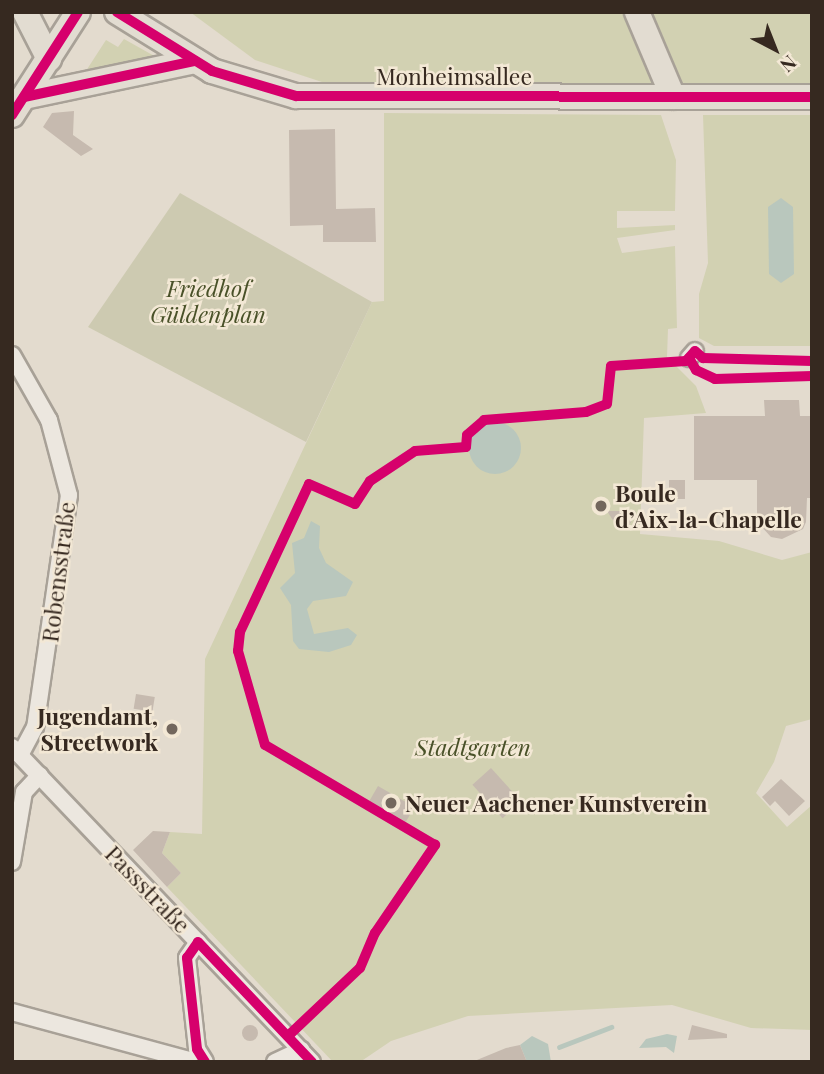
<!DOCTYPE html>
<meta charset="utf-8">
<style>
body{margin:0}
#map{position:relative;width:824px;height:1074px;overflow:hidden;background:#e3dbce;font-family:"Playfair Display",serif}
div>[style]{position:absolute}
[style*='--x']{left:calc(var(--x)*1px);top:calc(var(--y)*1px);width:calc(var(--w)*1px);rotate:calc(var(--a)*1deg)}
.green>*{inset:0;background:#d2d1b2}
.cemetery>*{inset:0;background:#cdcab1}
.water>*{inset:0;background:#b9c7bd}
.round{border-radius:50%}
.stream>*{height:4.5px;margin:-2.25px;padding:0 2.25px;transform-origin:2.25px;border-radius:2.25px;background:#b9c7bd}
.building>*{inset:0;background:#c6baaf;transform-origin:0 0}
.roads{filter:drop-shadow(2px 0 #a8a197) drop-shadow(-2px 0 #a8a197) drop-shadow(0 2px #a8a197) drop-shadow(0 -2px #a8a197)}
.street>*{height:16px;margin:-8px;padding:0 8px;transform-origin:8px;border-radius:8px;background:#ece7df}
.primary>*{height:24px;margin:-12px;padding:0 12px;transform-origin:12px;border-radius:12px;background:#e2dcd1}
.cycleway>*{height:10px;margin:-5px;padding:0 5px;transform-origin:5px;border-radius:5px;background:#d6006c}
.dots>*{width:19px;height:19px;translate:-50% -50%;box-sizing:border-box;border:4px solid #f3e8d5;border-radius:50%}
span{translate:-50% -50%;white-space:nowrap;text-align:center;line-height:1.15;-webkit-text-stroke:5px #f3e8d5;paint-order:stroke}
.street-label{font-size:23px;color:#362920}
.park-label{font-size:23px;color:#495128;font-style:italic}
.poi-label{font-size:23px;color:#362920;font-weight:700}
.left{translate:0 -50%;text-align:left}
.right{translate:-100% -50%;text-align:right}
.frame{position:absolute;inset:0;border:14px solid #362920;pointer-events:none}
.north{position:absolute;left:740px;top:14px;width:70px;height:70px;-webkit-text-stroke:5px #f3e8d5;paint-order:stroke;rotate:138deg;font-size:19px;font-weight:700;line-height:28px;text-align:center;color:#362920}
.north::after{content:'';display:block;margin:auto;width:24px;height:32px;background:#362920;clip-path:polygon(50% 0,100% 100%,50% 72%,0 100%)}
</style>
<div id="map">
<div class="green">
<div style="clip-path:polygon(190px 12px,812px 12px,812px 85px,322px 82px,255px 60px)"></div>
<div style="clip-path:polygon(124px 39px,165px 62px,82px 77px,106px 40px,118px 47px)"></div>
<div style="clip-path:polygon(384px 113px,661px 115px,676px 160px,675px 211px,617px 211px,617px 228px,675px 225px,675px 230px,617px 238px,622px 253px,675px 246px,677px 328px,668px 329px,667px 357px,696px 386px,706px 413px,644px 418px,640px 534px,719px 541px,782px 560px,812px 552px,812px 719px,786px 726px,774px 762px,756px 793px,787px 827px,812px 805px,812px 1030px,751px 1028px,672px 1005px,468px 1016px,391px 1041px,360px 1062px,333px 1062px,167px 887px,181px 873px,162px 853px,170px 832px,202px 834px,205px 659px,372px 302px,384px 301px)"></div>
<div style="clip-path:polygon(703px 115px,812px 115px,812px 346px,714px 346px,699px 338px,699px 294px,708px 263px)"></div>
</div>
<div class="cemetery">
<div style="clip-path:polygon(180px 193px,372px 302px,306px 442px,88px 327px)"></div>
</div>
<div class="water">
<div style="clip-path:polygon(781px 198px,793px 207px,794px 274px,781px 283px,769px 274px,768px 207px)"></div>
<div class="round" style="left:469px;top:422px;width:52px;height:52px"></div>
<div style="clip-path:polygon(311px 521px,320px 526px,319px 548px,326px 563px,353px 582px,346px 596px,313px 601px,307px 609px,314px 634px,348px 628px,357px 635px,351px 645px,329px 652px,299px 649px,293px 641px,291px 605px,280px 588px,295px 573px,292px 543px,304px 538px)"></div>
<div style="clip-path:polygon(667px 1034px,677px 1036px,674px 1053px,666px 1047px,639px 1048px,646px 1039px)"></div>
<div style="clip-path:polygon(532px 1036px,548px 1044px,551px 1062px,527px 1062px,520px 1045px)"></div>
</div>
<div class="stream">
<div style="--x:559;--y:1047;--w:56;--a:-21"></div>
</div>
<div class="building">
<div style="clip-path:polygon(74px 111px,73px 135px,93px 149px,81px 156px,43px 127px,52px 113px)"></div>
<div style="clip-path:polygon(335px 129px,336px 209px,375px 208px,376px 242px,323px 242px,323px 225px,290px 226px,289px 130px)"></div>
<div style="clip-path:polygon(764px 400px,799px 400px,800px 416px,812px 416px,812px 498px,807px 498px,806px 522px,803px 529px,782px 539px,771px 537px,757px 522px,757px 480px,694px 480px,694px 416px,765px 416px)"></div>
<div style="left:669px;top:480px;width:16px;height:19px"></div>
<div style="clip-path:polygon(607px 511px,636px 511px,629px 526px,618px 528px)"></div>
<div style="left:136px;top:694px;width:19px;height:15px;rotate:9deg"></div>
<div style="left:491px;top:768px;width:45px;height:25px;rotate:48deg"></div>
<div style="clip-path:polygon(781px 779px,805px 801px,789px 816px,775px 801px,770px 806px,762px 797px)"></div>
<div style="left:378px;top:786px;width:42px;height:17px;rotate:30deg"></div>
<div style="clip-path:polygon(153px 831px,170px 832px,162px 853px,181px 873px,167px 887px,133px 850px)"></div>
<div class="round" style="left:242px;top:1025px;width:16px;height:16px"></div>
<div style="clip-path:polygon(692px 1025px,727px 1034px,727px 1038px,688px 1040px)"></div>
<div style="clip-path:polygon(520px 1045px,527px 1062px,472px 1062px,506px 1048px)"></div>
</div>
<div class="roads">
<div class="street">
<div style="--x:12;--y:355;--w:75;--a:60.4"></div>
<div style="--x:49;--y:420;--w:78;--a:75.1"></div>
<div style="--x:69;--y:495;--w:234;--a:98.3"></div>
<div style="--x:35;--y:727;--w:32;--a:118"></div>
<div style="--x:689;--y:358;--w:9;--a:-49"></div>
<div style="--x:12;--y:747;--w:435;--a:46.4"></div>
<div style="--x:12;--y:862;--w:71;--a:-80.3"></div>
<div style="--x:24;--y:792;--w:23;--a:-47"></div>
<div style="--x:198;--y:942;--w:19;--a:125"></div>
<div style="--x:187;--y:958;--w:92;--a:83.7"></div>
<div style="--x:197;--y:1049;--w:15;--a:58"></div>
<div style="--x:12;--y:1012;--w:191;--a:15.2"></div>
<div style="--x:275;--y:1062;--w:29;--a:-25"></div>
</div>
<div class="primary">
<div style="--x:25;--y:12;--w:53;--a:62.9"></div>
<div style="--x:117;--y:12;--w:112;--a:31.8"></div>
<div style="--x:212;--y:71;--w:88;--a:16.6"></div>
<div style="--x:296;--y:96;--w:516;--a:0.11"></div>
<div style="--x:637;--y:12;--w:92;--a:67"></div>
<div style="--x:24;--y:97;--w:175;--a:-11.9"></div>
<div style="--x:12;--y:115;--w:122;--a:-57.3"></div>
</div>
</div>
<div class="cycleway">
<div style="--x:117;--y:12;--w:112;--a:31.8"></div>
<div style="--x:212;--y:71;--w:88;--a:16.6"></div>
<div style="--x:296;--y:96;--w:516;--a:0.11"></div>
<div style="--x:24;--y:97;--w:175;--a:-11.9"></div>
<div style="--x:12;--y:115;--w:122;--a:-57.3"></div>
<div style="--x:689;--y:358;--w:14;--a:60"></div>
<div style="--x:696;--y:370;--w:21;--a:25"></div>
<div style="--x:715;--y:379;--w:97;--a:-1.8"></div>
<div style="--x:288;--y:1036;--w:99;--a:-43.4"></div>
<div style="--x:360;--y:968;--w:38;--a:-67"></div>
<div style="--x:375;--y:933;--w:107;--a:-55.7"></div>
<div style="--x:435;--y:845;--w:197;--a:-149.5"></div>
<div style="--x:265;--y:745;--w:98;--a:-106"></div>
<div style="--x:238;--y:651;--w:19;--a:-84"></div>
<div style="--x:240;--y:632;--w:163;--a:-65"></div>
<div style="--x:309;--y:484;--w:50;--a:23.5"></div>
<div style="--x:355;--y:504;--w:27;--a:-57"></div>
<div style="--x:370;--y:481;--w:54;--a:-33.7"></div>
<div style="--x:415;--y:451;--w:51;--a:-4.5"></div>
<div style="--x:466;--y:447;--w:12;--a:-85"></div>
<div style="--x:467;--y:435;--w:23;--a:-41"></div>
<div style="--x:484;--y:420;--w:102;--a:-4.5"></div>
<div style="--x:586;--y:412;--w:22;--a:-21"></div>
<div style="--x:607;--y:404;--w:38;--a:-84"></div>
<div style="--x:611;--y:366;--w:75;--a:-3.8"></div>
<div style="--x:686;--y:361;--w:13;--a:-48"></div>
<div style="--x:695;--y:351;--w:11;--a:41"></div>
<div style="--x:703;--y:358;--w:109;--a:1.6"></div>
<div style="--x:205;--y:1062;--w:15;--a:-122"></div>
<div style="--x:197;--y:1049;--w:92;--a:-96.3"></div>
<div style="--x:187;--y:958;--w:19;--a:-55"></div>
<div style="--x:198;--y:942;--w:166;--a:46.5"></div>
</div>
<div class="dots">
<div style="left:601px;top:506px;background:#73675d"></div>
<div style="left:172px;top:729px;background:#73675d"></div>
<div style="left:391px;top:803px;background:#73675d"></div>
</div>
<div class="street-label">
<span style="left:454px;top:76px">Monheimsallee</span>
<span style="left:58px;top:572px;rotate:-83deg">Robensstraße</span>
<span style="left:148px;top:889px;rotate:46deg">Passstraße</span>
</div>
<div class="park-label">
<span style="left:208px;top:301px">Friedhof<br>Güldenplan</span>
<span style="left:473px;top:747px">Stadtgarten</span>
</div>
<div class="poi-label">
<span class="left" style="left:615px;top:506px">Boule<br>d’Aix-la-Chapelle</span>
<span class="right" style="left:158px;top:729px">Jugendamt,<br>Streetwork</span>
<span class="left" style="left:405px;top:803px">Neuer Aachener Kunstverein</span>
</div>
<div class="frame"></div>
<div class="north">N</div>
</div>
